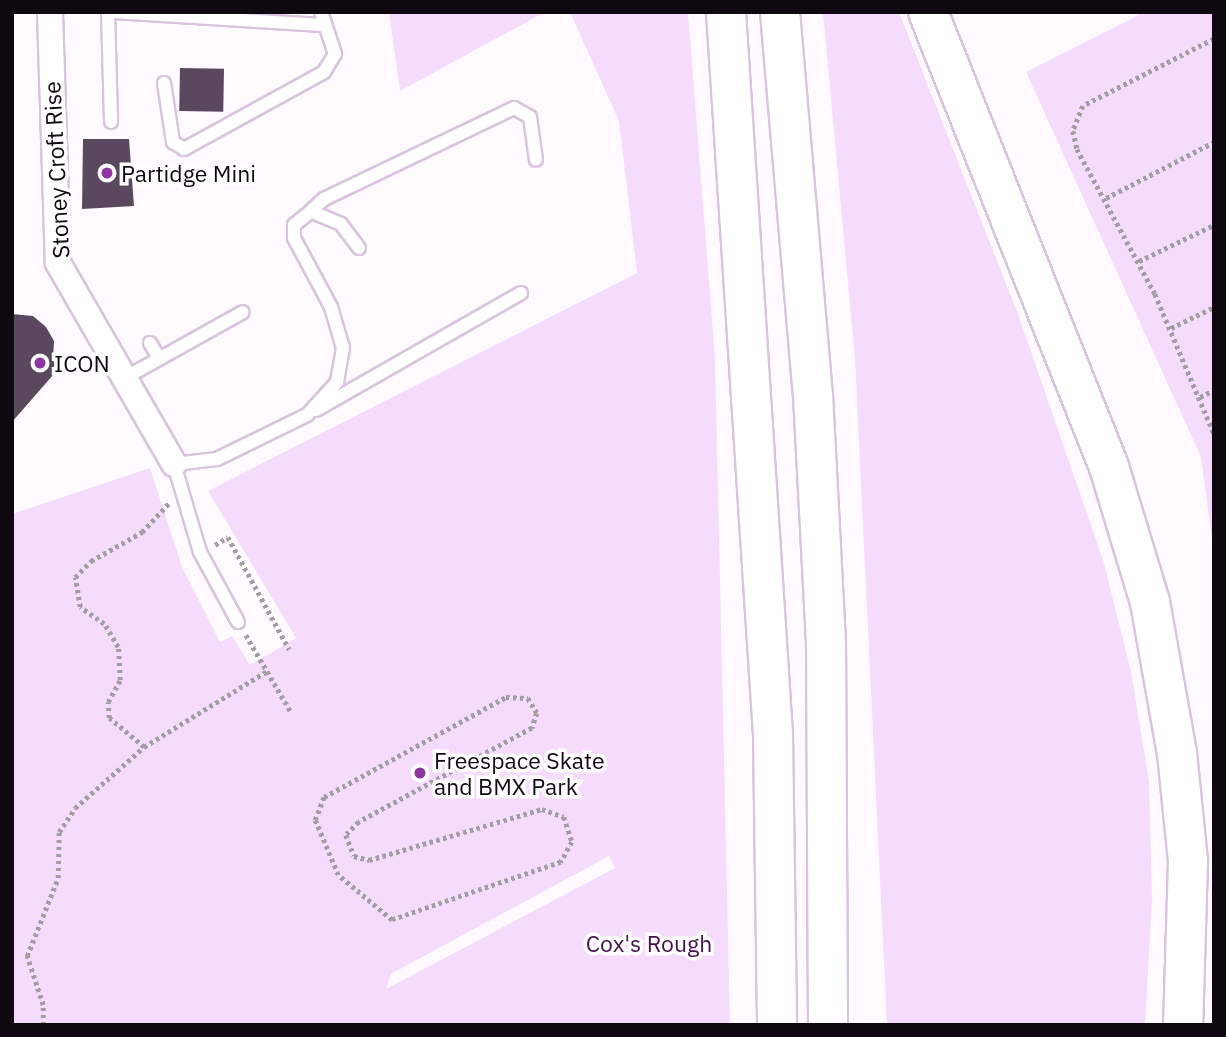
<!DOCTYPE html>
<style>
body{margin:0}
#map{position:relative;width:1226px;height:1037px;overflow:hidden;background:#fefaff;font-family:"IBM Plex Sans",sans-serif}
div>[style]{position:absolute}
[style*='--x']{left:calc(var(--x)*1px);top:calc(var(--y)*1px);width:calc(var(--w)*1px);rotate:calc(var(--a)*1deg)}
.green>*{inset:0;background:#f6dcfc}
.building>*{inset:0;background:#5a495e;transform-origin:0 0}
.path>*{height:4.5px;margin-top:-2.25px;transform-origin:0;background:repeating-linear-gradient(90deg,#a39ea4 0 3.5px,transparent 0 7px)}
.roads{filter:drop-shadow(2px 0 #d8c4dc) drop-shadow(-2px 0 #d8c4dc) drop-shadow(0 2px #d8c4dc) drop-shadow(0 -2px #d8c4dc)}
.service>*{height:12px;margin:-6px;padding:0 6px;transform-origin:6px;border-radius:6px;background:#fff}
.minor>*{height:24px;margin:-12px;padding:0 12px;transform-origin:12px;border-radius:12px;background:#fff}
.motorway>*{height:38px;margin:-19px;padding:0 19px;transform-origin:19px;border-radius:19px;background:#fff}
.dots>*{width:19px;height:19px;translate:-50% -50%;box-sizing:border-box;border:4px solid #fff;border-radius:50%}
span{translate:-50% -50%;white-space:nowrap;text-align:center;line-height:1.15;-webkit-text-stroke:7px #fff;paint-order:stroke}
.street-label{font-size:23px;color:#0f0810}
.poi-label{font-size:23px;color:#0f0810}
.left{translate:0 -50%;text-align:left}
.park-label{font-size:23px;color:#440e4f}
.frame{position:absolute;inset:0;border:14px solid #0f0810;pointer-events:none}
</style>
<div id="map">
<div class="green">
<div style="clip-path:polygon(389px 12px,545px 12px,400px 91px)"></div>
<div style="clip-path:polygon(evenodd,570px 12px,688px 12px,715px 358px,730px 1025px,12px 1025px,12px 514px,150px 468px,182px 567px,220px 642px,232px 636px,250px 665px,296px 638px,208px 491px,637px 273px,619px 121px,570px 12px,609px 856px,615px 868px,386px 989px,391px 974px,609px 856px)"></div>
<div style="clip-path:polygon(823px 12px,899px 12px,1018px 314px,1103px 560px,1131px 671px,1149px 781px,1152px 899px,1145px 1025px,887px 1025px,855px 359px)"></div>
<div style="clip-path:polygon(1145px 12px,1214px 12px,1214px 554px,1201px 457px,1026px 72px)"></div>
</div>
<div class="building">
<div style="left:180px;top:68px;width:44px;height:43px;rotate:1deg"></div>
<div style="clip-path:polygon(83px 139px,129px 139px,134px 206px,82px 209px)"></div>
<div style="clip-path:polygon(12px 314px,33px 316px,46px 327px,54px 341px,53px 361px,60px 367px,12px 422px)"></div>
</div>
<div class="path">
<div style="--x:1214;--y:39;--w:147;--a:152.9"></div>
<div style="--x:1083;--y:106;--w:27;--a:112"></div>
<div style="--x:1073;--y:131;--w:18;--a:77"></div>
<div style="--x:1077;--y:149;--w:165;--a:61.7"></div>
<div style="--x:1155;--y:294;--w:152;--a:67.1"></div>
<div style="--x:1106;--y:198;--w:122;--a:-27.4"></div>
<div style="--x:1139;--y:261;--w:83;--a:-25.6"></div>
<div style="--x:1171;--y:328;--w:48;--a:-26"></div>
<div style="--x:1200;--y:397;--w:16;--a:-27"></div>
<div style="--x:215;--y:545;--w:15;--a:-32"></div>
<div style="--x:228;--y:537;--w:128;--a:61.4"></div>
<div style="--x:246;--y:635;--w:89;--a:59.7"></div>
<div style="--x:506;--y:697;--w:22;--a:3"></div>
<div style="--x:528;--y:698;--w:17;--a:59"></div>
<div style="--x:537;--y:713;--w:16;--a:108"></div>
<div style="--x:532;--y:728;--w:197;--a:151.5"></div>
<div style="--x:359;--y:822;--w:18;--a:135"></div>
<div style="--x:346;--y:835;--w:22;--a:69"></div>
<div style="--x:354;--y:856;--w:16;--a:15"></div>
<div style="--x:369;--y:860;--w:180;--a:-16.4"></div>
<div style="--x:542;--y:809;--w:23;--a:20"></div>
<div style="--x:564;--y:817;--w:26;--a:72"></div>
<div style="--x:572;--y:842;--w:23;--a:119"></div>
<div style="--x:561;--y:862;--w:179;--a:161.1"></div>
<div style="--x:392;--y:920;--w:70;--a:-140.2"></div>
<div style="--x:338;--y:875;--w:60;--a:-112.7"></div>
<div style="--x:315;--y:820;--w:25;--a:-69"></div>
<div style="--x:324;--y:797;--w:208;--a:-28.8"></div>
<div style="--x:144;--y:747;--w:45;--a:-140.4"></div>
<div style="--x:109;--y:718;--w:16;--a:-94"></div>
<div style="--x:108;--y:702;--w:25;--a:-61"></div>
<div style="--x:120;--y:680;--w:33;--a:-93"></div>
<div style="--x:118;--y:647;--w:27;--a:-121"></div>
<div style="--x:104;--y:624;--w:29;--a:-145"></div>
<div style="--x:80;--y:607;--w:30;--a:-99"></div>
<div style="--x:75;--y:577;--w:23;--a:-45"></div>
<div style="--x:91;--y:561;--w:59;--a:-29.6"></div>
<div style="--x:142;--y:532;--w:40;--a:-47"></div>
<div style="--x:43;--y:1025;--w:20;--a:-90"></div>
<div style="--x:43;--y:1005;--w:52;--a:-108.1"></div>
<div style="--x:27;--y:956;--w:84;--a:-68.3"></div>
<div style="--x:58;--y:878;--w:46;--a:-88.8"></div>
<div style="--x:59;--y:832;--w:29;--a:-56"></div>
<div style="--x:75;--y:808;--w:92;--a:-41.5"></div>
<div style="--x:144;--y:747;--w:145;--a:-31.7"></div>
</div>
<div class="roads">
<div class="service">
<div style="--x:108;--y:12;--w:110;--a:88.4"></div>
<div style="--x:114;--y:12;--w:208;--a:3.6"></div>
<div style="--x:164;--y:83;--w:60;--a:81.3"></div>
<div style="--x:173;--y:142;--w:13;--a:32"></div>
<div style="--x:184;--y:149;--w:160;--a:-28.8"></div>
<div style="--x:324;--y:72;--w:21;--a:-59"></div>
<div style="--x:335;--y:54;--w:44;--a:-108.4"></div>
<div style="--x:359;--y:248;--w:30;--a:-127"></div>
<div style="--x:341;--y:224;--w:33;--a:-157"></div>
<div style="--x:311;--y:211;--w:18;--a:-43"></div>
<div style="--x:324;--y:199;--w:211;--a:-25.6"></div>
<div style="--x:514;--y:108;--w:18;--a:29"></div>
<div style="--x:530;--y:117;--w:43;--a:82.1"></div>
<div style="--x:150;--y:343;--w:17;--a:59"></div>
<div style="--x:123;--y:379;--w:137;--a:-29.2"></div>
<div style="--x:316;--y:410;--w:236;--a:-29.7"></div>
<div style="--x:238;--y:622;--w:80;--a:-118.5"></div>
<div style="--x:200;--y:552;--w:92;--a:-106.5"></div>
<div style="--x:174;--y:464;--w:43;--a:-6.6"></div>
<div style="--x:217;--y:459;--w:100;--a:-26.1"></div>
<div style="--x:307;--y:415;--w:45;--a:-47.7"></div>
<div style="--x:337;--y:382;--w:35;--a:-80"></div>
<div style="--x:343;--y:348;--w:43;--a:-106.3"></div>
<div style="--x:331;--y:307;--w:78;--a:-118.2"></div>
<div style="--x:294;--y:238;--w:13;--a:-90"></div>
<div style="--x:294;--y:225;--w:22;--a:-39"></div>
</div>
<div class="minor">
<div style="--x:50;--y:12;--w:251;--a:88.2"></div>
<div style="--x:58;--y:263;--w:232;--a:60"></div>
</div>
<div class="motorway">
<div style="--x:726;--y:12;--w:724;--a:86.28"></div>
<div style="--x:773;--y:734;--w:291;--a:89.2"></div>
<div style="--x:780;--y:12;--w:384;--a:85.1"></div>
<div style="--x:813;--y:395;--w:247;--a:87"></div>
<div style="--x:826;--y:642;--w:383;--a:89.7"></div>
<div style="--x:928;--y:12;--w:490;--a:68.3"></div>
<div style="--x:1109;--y:467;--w:141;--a:73.1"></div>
<div style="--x:1150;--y:602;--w:153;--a:79.9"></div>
<div style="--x:1177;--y:753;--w:109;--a:84.2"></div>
<div style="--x:1188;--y:861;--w:164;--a:91.7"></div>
</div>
</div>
<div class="dots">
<div style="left:107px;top:173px;background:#8e35a1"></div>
<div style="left:40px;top:363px;background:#8e35a1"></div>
<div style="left:420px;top:773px;background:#8e35a1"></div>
</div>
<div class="street-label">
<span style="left:56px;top:170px;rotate:-93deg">Stoney Croft Rise</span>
</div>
<div class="poi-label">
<span class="left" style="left:121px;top:173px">Partidge Mini</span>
<span class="left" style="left:54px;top:363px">ICON</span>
<span class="left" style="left:434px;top:773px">Freespace Skate<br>and BMX Park</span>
</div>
<div class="park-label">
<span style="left:649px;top:943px">Cox's Rough</span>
</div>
<div class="frame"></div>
</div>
